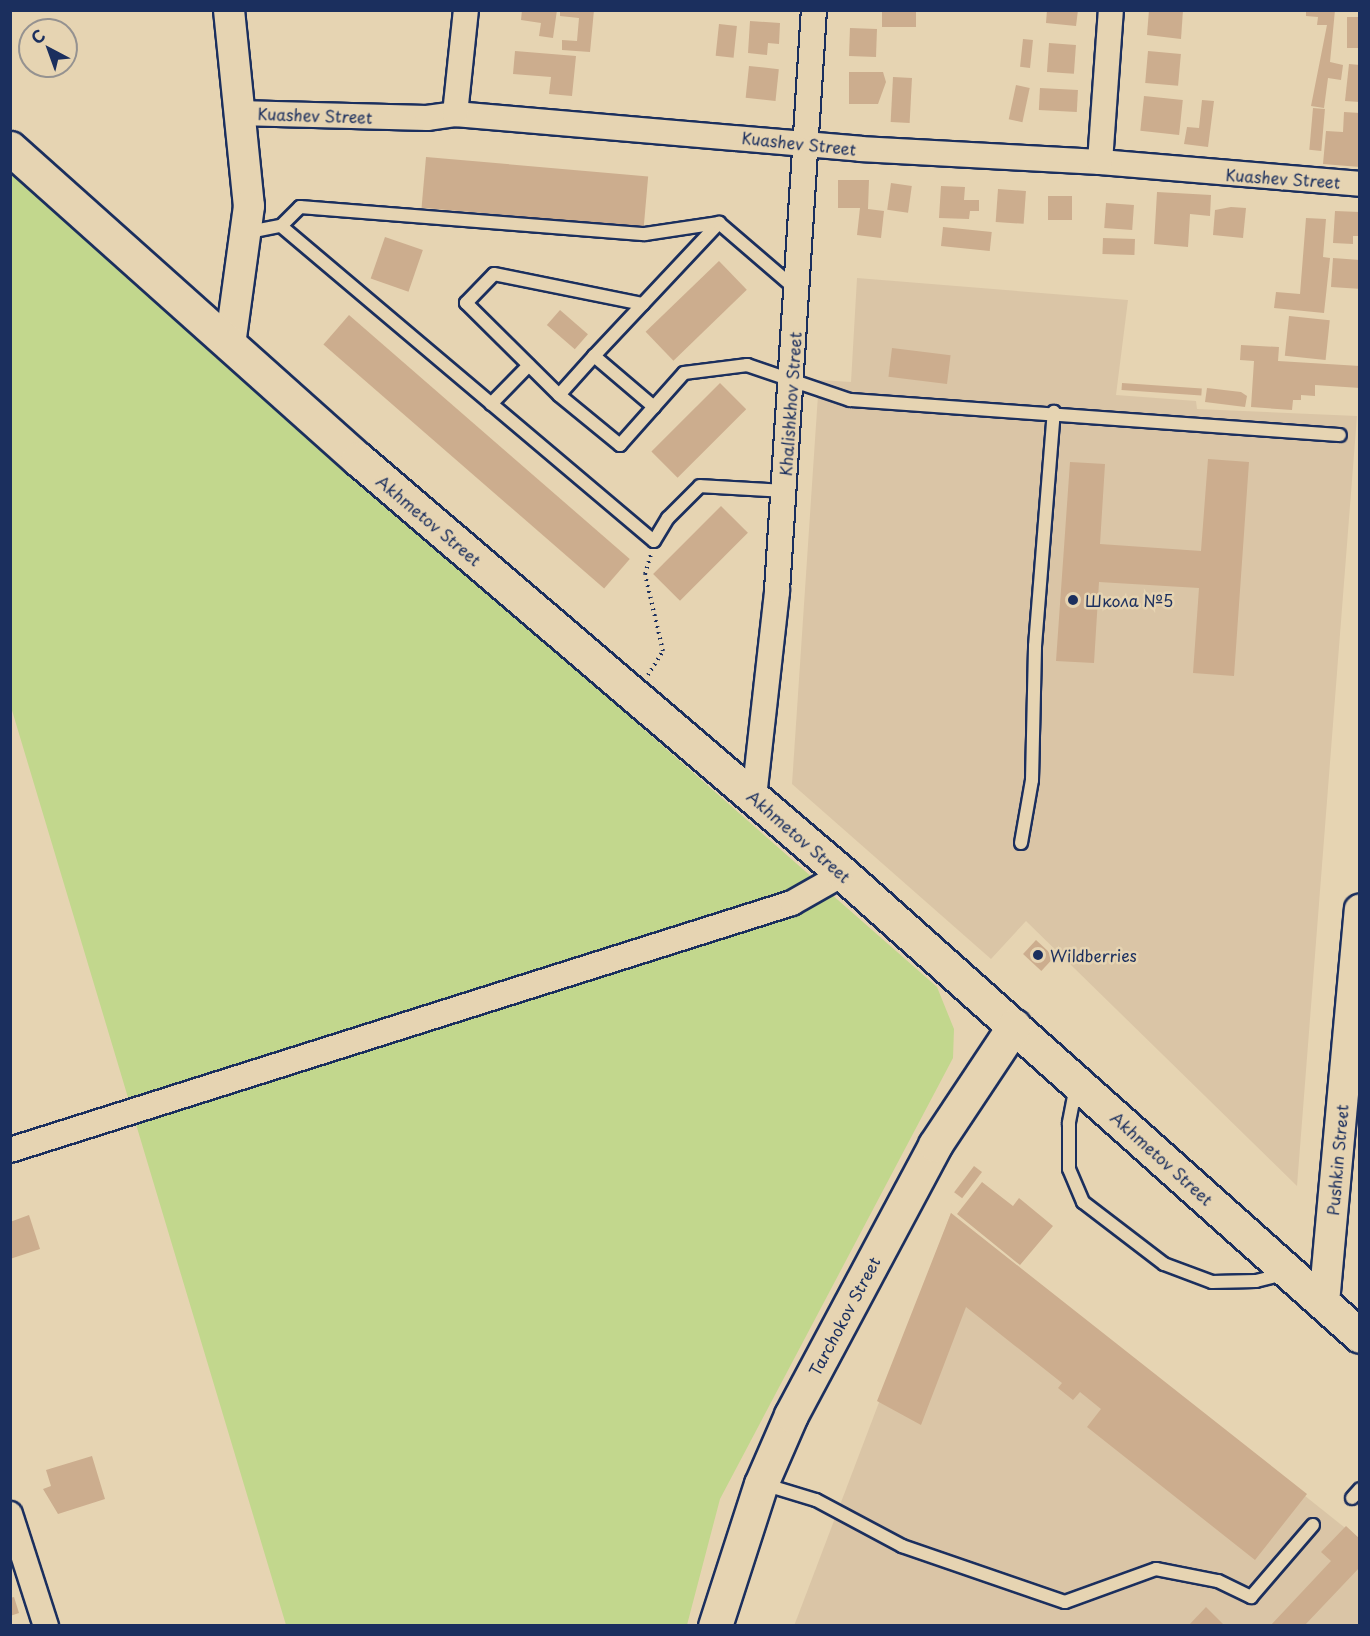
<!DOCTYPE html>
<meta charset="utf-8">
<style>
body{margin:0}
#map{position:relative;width:1370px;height:1636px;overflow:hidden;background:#e6d4b2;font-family:"Playpen Sans",sans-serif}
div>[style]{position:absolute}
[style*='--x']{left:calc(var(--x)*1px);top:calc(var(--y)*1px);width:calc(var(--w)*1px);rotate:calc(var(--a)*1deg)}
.built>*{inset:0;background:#dac5a6}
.green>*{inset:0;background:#c2d78d}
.building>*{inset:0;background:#ccad8e;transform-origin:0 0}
.path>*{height:4px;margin-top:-2px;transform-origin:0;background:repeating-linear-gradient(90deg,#1b2f5e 0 1.5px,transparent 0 6px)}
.roads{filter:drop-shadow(2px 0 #1b2f5e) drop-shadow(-2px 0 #1b2f5e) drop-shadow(0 2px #1b2f5e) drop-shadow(0 -2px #1b2f5e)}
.service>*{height:12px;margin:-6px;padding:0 6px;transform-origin:6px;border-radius:6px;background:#e6d4b2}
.minor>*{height:24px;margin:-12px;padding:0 12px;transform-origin:12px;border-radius:12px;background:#e6d4b2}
.tertiary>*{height:30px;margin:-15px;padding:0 15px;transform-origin:15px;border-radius:15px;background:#e6d4b2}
.secondary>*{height:33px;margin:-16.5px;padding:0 16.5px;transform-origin:16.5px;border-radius:16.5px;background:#e6d4b2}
.dots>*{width:16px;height:16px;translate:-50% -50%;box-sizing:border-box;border:3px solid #e6d4b2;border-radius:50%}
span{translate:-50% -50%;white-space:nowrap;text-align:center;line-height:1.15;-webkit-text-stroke:5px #e6d4b2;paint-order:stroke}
.street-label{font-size:16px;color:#1b2f5e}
.poi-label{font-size:16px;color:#1b2f5e}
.left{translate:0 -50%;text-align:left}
.frame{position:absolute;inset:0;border:12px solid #1b2f5e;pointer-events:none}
.north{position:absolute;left:18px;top:18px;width:60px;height:60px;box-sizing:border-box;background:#e6d4b2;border:2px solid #959290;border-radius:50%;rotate:319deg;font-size:16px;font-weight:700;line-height:24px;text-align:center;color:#1b2f5e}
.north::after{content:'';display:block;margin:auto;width:21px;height:27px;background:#1b2f5e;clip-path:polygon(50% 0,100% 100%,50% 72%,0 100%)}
</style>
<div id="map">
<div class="built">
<div style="clip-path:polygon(857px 278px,1128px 300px,1116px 395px,1196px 401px,1197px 409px,1357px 416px,1297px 1186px,1026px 921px,991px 959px,792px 784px,819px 380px,851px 382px)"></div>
<div style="clip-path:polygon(951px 1213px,1359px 1539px,1359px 1625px,794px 1626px)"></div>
</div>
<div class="green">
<div style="clip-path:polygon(11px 173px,937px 987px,954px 1029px,953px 1058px,720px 1499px,687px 1625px,286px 1625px,11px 707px)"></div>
</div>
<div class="building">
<div style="clip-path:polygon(522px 10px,557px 10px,553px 38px,539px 36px,541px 23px,521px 20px)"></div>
<div style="clip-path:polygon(560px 10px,594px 10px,590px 52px,562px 50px,562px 40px,577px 41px,579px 18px,560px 16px)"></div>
<div style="left:882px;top:10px;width:34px;height:17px"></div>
<div style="clip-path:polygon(1047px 10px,1078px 10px,1076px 26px,1046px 23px)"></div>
<div style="clip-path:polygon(1149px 10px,1183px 10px,1181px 39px,1147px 35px)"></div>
<div style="clip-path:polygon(1306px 10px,1335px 10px,1330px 62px,1343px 65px,1341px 80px,1328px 78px,1324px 108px,1311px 106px,1327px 25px,1317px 25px,1318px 17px,1306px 16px)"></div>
<div style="left:1347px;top:17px;width:13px;height:31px"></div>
<div style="clip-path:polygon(750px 21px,780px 23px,779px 44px,768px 43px,767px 55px,748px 53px)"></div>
<div style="left:719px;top:24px;width:18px;height:32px;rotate:6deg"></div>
<div style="left:850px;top:28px;width:27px;height:28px;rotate:2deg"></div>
<div style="left:1023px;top:39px;width:10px;height:28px;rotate:6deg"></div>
<div style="left:1049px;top:43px;width:27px;height:29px;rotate:4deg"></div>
<div style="clip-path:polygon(515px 51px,576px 56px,572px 96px,549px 94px,551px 77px,513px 74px)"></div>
<div style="left:1148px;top:51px;width:33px;height:32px;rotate:5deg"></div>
<div style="clip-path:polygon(1349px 64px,1360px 65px,1360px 102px,1345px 101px)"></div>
<div style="left:749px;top:66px;width:30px;height:32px;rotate:6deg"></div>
<div style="clip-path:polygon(849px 72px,883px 72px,886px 82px,878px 104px,849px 104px)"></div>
<div style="left:893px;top:77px;width:19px;height:45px;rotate:3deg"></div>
<div style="left:1016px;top:85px;width:14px;height:35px;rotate:12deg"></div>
<div style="left:1040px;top:88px;width:38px;height:22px;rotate:3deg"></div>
<div style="left:1144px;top:96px;width:39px;height:35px;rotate:6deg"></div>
<div style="clip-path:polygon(1202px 100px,1214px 101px,1208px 147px,1184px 144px,1187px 127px,1199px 128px)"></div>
<div style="left:1313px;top:108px;width:12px;height:42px;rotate:5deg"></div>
<div style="clip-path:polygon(1344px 112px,1360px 113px,1360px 167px,1323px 164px,1326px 131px,1343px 132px)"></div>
<div style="left:426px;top:157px;width:223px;height:51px;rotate:5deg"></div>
<div style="clip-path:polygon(838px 180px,869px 180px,868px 209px,884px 211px,881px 238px,857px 235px,860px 208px,838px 208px)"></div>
<div style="left:891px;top:183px;width:21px;height:27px;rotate:8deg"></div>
<div style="clip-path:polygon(941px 186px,965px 187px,964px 200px,979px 200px,979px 211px,970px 211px,969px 219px,939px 218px)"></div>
<div style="left:998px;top:189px;width:28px;height:33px;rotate:4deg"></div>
<div style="clip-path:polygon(1157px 192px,1211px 195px,1210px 216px,1190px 214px,1188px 247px,1154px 244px)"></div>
<div style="left:1048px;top:196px;width:24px;height:24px"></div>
<div style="left:1106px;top:203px;width:28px;height:25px;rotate:4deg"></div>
<div style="clip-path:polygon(1231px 207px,1246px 208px,1243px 238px,1213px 235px,1215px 210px)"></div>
<div style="clip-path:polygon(1335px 211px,1360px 212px,1360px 236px,1353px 236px,1353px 244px,1333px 243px)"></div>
<div style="clip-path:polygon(1306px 218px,1326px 219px,1323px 257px,1330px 258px,1324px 313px,1274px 308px,1276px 292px,1300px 294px)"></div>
<div style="left:943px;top:227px;width:49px;height:19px;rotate:6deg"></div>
<div style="left:385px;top:237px;width:40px;height:44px;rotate:19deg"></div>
<div style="left:1103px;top:238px;width:32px;height:16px;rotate:2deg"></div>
<div style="left:1333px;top:258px;width:27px;height:29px;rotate:4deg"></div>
<div style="left:719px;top:261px;width:40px;height:102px;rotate:46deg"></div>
<div style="left:560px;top:310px;width:37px;height:20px;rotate:41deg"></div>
<div style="left:349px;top:315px;width:372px;height:39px;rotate:41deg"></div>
<div style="left:1289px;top:316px;width:41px;height:40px;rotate:6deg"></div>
<div style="clip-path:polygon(1241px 345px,1279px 347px,1278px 361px,1360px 366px,1360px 388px,1315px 385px,1315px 396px,1301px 395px,1301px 400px,1293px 400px,1292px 410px,1251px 407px,1254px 361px,1240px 360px)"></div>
<div style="left:892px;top:348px;width:59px;height:29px;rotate:7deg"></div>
<div style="left:720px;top:383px;width:37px;height:97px;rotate:45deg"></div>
<div style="left:1122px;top:383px;width:80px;height:7px;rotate:4deg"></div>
<div style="clip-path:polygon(1207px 388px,1241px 392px,1247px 396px,1245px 407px,1205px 402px)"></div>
<div style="clip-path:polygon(1208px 459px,1249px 462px,1234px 676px,1193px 673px,1199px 588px,1099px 582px,1094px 663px,1056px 661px,1070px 462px,1105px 464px,1100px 544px,1201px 551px)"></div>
<div style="left:721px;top:506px;width:38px;height:96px;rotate:45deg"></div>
<div style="left:1036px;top:940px;width:25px;height:19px;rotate:43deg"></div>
<div style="left:974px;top:1166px;width:10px;height:33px;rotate:37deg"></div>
<div style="clip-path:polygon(982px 1182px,1013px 1206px,1019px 1198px,1053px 1226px,1020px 1265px,957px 1214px)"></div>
<div style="clip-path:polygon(951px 1213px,1307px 1494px,1255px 1560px,1087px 1427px,1101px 1409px,1080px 1392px,1073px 1400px,1058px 1388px,1062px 1383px,966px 1307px,921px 1425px,877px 1401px)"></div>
<div style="clip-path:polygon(29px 1215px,40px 1249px,10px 1259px,10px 1222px)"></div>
<div style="clip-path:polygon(92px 1456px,105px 1499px,58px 1514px,43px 1489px,51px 1486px,46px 1470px)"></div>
<div style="clip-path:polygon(1346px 1526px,1360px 1539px,1360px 1567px,1304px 1626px,1270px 1626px,1331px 1561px,1321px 1552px)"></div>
<div style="clip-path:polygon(14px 1597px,19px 1613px,10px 1616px,10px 1598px)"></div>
<div style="clip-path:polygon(1206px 1607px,1225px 1626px,1188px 1626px)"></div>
</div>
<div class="path">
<div style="--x:648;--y:675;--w:28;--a:-58"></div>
<div style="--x:663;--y:651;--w:79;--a:-103.2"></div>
<div style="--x:645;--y:574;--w:21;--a:-73"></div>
</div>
<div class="roads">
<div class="service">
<div style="--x:281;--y:226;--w:27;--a:-45"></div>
<div style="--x:300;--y:207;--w:346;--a:4.5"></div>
<div style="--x:645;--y:234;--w:75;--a:-8.5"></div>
<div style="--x:249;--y:232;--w:33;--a:-11"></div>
<div style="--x:281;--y:226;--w:488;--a:40.2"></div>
<div style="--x:654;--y:541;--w:27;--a:-59"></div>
<div style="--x:668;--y:518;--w:45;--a:-45"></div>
<div style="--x:700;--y:486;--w:84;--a:3.4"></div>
<div style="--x:594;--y:356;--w:52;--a:131.9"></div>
<div style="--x:559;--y:395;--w:131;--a:-135.3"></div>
<div style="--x:466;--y:303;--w:40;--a:-46"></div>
<div style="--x:494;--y:274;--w:152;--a:11.4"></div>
<div style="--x:559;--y:395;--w:79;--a:39.3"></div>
<div style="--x:620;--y:445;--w:96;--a:-48.4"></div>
<div style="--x:684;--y:373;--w:64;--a:-7.2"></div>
<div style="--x:747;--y:365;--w:109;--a:18.8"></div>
<div style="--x:850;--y:400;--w:491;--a:4.1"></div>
<div style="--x:491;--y:404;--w:54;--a:-45.7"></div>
<div style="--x:654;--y:407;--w:79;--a:-139.6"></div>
<div style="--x:594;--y:356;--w:183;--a:-46.8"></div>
<div style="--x:719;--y:223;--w:103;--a:40.7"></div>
<div style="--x:1021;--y:843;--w:64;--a:-80.1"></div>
<div style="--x:1032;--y:780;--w:134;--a:-88.7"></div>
<div style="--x:1035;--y:646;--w:235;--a:-85.4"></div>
<div style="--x:1076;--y:1086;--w:38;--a:101"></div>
<div style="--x:1069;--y:1123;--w:46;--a:90"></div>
<div style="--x:1069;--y:1169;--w:36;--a:67"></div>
<div style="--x:1083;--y:1202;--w:102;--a:37.4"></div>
<div style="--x:1164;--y:1264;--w:51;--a:20.6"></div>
<div style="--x:1212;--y:1282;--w:44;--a:-1.3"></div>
<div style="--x:1256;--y:1281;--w:29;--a:-14"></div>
<div style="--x:763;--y:1484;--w:55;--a:16.8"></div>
<div style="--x:816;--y:1500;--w:98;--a:28.1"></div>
<div style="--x:902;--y:1546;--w:172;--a:19"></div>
<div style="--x:1065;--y:1602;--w:97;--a:-19.9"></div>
<div style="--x:1156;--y:1569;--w:63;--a:11"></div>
<div style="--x:1218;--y:1581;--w:37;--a:26"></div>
<div style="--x:1251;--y:1597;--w:95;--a:-49.3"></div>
<div style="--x:1352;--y:1498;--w:12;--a:-48"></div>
</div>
<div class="minor">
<div style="--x:238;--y:113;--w:189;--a:1.5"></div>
<div style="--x:427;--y:118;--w:28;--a:-8"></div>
<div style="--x:455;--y:114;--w:407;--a:4.9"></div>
<div style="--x:860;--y:149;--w:240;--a:3.1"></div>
<div style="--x:1100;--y:162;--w:261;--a:4.8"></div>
<div style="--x:455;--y:114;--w:105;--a:-84"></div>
<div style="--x:1100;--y:162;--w:152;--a:-85.9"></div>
<div style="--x:754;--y:797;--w:207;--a:-83.6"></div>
<div style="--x:777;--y:591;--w:582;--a:-86.36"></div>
<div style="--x:10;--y:1150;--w:820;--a:-17.53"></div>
<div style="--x:792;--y:903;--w:59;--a:-29.6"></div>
<div style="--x:10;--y:1514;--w:118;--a:72.2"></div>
</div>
<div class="tertiary">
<div style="--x:229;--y:10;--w:197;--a:84.2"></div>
<div style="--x:249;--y:206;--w:140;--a:97.8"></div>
<div style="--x:1324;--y:1303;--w:395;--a:-84.8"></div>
</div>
<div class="secondary">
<div style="--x:10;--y:148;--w:467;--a:41.8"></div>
<div style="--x:358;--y:459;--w:638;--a:40.55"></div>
<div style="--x:843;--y:874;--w:693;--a:41.78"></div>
<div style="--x:715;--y:1626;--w:149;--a:-72.1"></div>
<div style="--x:761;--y:1484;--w:75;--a:-66.5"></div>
<div style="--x:791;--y:1415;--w:306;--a:-61.9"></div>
<div style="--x:935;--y:1145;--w:143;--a:-56.4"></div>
</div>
</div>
<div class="dots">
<div style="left:1073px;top:600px;background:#1b2f5e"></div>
<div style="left:1038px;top:955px;background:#1b2f5e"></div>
</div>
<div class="street-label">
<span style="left:315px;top:115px;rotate:2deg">Kuashev Street</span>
<span style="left:799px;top:143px;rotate:6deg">Kuashev Street</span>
<span style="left:1283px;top:178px;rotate:4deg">Kuashev Street</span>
<span style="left:790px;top:404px;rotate:-86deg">Khalishkhov Street</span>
<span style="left:429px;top:520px;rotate:40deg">Akhmetov Street</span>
<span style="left:799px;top:836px;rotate:41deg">Akhmetov Street</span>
<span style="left:1162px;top:1158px;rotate:42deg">Akhmetov Street</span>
<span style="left:1337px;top:1160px;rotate:-85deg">Pushkin Street</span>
<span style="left:844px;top:1316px;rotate:-62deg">Tarchokov Street</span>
</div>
<div class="poi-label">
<span class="left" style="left:1085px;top:600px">Школа №5</span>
<span class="left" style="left:1050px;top:955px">Wildberries</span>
</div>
<div class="frame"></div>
<div class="north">С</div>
</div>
